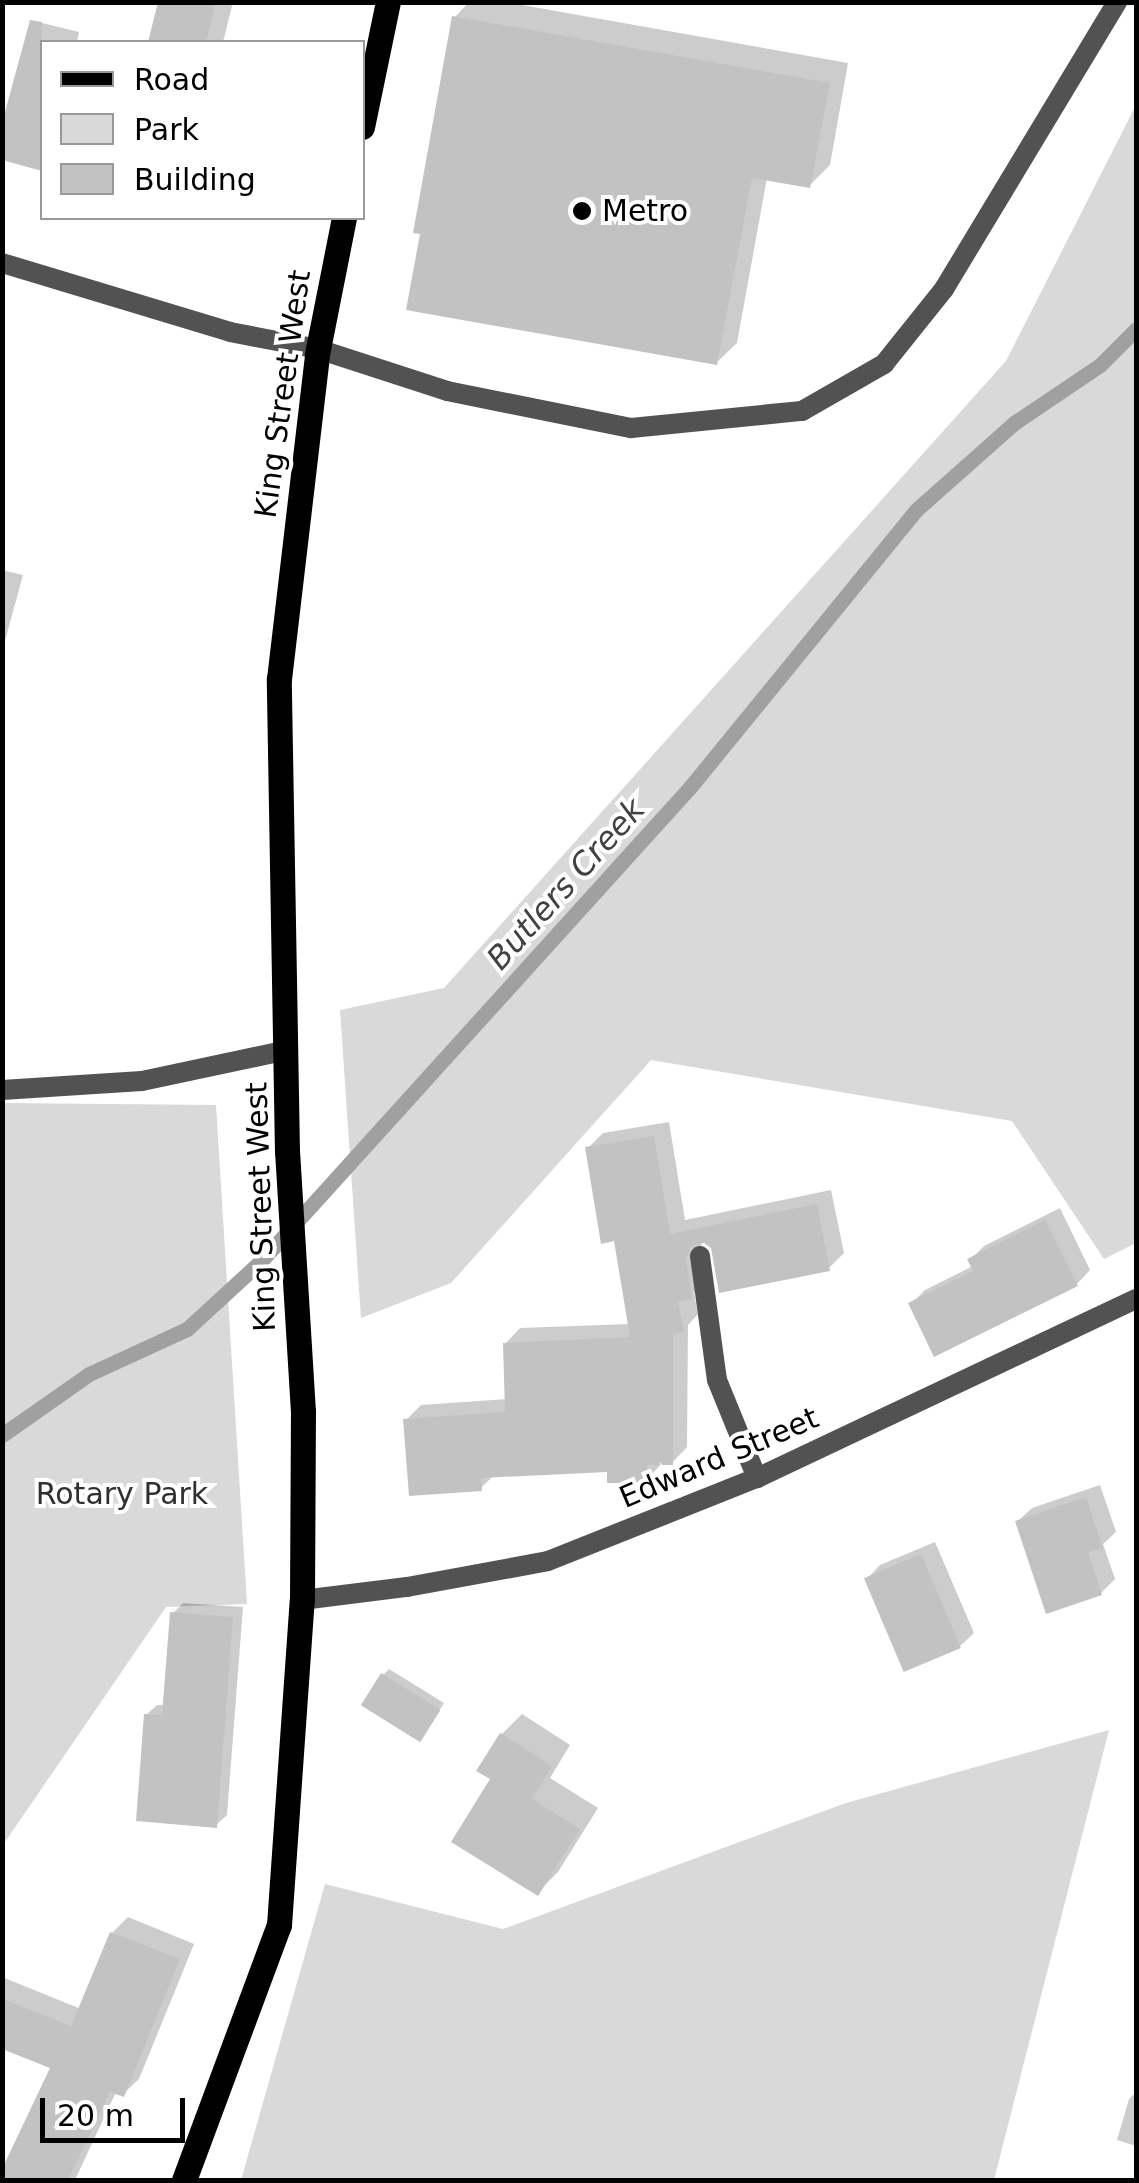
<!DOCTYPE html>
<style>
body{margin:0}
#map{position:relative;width:1139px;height:2183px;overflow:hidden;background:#fff;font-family:"DejaVu Sans",sans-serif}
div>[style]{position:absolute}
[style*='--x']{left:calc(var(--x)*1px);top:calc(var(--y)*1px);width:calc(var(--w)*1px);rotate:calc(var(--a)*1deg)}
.green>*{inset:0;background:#d9d9d9}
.shadow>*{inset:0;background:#0003}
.stream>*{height:15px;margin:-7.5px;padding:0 7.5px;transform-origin:7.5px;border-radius:7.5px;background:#a0a0a0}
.building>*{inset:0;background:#c2c2c2;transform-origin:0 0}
.lane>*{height:20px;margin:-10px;padding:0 10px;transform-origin:10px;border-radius:10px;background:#525252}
.street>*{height:20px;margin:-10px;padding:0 10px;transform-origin:10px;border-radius:10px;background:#525252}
.primary>*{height:25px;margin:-12.5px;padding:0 12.5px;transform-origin:12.5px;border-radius:12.5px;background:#000}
.dots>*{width:28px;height:28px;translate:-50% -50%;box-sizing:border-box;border:5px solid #fff;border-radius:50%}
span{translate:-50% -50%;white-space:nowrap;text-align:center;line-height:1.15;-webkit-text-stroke:8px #fff;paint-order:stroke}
.poi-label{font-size:30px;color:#000}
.left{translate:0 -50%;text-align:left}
.street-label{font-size:30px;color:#000}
.park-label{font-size:30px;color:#303030}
.water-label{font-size:32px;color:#414141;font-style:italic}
.frame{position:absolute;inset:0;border:5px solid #000;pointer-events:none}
.legend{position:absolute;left:40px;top:40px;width:325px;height:180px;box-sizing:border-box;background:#fff;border:2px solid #999;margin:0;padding:12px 18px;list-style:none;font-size:30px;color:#000}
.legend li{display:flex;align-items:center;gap:20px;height:50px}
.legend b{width:50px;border:2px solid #999}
.scale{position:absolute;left:40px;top:2098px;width:145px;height:45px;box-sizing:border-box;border:5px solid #000;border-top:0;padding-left:12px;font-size:30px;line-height:35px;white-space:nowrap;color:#000;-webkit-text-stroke:8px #fff;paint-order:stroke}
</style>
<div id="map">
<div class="green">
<div style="clip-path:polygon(1136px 105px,1136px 1243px,1104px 1259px,1012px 1121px,651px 1060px,451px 1283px,361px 1318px,340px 1010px,444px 988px,1006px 361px)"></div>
<div style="clip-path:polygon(3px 1103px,216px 1105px,247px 1604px,166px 1607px,3px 1845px)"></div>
<div style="clip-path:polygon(1109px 1730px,994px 2180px,241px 2180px,325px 1884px,503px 1929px,846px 1803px)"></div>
</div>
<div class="shadow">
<div style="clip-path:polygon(161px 2px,233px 2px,223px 42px,150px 42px)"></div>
<div style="clip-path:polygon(469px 2px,505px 2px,848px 63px,830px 165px,810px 185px,767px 178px,737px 343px,716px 363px,423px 232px,455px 17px)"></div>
<div style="clip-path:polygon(42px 23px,79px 32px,77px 42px,42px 42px,42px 168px,2px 157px,28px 36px)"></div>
<div style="clip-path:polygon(2px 570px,23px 575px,2px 652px)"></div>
<div style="clip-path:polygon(669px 1122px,685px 1220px,831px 1190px,844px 1253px,828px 1269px,701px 1241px,706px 1281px,694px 1293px,698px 1314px,688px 1325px,687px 1447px,672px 1463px,662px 1463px,646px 1481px,610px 1470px,494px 1475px,481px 1488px,406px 1420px,421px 1405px,507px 1399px,505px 1344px,520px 1328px,630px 1324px,616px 1238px,588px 1148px,603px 1133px)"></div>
<div style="clip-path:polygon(1060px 1208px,1090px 1270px,1077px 1284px,911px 1304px,925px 1290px,973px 1266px,970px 1260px,984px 1246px)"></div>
<div style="clip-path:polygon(1100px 1485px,1116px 1532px,1103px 1544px,1115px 1579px,1101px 1593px,1018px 1521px,1032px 1508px)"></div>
<div style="clip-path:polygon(935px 1542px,974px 1633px,960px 1646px,867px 1579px,880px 1565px)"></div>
<div style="clip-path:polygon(183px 1603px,243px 1607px,227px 1815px,216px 1825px,146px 1715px,157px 1705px,165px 1705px,173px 1613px)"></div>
<div style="clip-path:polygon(389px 1669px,444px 1703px,426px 1732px,383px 1675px)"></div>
<div style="clip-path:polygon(522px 1714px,570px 1745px,550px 1778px,598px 1808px,558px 1872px,538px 1892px,502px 1734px)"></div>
<div style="clip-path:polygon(128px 1917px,194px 1944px,139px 2079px,123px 2094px,116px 2092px,75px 2180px,2px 2180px,53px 2066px,2px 2046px,2px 1977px,81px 2009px,112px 1933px)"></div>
<div style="clip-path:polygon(1136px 2092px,1136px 2146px,1117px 2140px,1129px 2099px)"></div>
</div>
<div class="stream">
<div style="--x:2;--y:1435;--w:106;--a:-35"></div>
<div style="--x:89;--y:1374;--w:108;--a:-24.7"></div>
<div style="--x:187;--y:1329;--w:102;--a:-42.6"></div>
<div style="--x:262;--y:1260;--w:639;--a:-47.85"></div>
<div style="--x:691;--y:786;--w:356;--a:-50.8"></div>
<div style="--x:916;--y:510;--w:131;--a:-41.6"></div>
<div style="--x:1014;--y:423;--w:104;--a:-34"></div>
<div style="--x:1100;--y:365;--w:51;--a:-45"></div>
</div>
<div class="building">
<div style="clip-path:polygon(158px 2px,216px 2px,206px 42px,148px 42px)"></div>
<div style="clip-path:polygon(452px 16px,830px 83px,810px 188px,752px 178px,717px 365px,406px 310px,420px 234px,413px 233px)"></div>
<div style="clip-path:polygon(30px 20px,42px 22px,42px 171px,2px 160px,2px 123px)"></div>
<div style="clip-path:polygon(654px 1136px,670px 1234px,817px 1204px,830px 1271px,719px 1293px,711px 1248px,704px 1243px,691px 1246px,686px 1258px,692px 1299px,678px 1302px,684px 1332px,673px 1334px,673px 1465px,647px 1465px,647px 1483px,607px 1483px,607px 1472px,481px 1478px,482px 1491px,409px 1496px,403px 1419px,505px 1412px,503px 1343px,630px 1337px,614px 1241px,601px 1244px,585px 1147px)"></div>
<div style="clip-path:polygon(1045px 1220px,1078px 1286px,934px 1357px,908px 1303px,973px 1271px,967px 1259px)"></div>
<div style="clip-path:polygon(1086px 1497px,1103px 1548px,1088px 1552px,1102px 1595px,1046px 1614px,1015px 1521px)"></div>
<div style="left:921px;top:1554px;width:102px;height:62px;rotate:67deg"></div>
<div style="clip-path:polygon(170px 1612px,233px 1617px,217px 1828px,136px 1821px,144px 1714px,162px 1715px)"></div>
<div style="left:381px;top:1673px;width:70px;height:38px;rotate:32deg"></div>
<div style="clip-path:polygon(500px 1733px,552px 1766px,532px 1799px,580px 1829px,538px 1896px,451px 1842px,490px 1779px,476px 1771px)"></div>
<div style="clip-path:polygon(110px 1932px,180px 1959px,124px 2097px,110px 2092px,68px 2180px,2px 2180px,2px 2169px,50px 2068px,2px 2049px,2px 1999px,71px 2026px)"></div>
</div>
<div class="lane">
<div style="--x:318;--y:349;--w:136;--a:18"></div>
<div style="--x:447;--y:391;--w:188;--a:11.4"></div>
<div style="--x:631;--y:428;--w:172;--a:-5.7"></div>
<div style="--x:802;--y:411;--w:95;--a:-29.8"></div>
<div style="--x:884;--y:364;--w:96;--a:-51.3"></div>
<div style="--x:944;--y:289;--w:335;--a:-58.9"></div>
</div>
<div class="street">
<div style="--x:2;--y:263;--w:238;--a:16.8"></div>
<div style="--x:230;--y:332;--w:90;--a:10.9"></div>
<div style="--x:2;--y:1090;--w:140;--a:-3.7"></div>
<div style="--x:142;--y:1081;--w:149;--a:-12"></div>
<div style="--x:700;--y:1256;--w:125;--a:82.2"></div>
<div style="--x:717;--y:1380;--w:106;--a:67.8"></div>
<div style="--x:302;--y:1600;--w:106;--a:-7.1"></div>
<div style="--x:407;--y:1587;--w:143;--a:-10.4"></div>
<div style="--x:548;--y:1561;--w:225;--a:-21.7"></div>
<div style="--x:757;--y:1478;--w:419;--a:-25.3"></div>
</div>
<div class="primary">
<div style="--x:362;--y:127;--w:128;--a:-78.3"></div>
<div style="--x:184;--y:2180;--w:272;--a:-69.6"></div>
<div style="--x:279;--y:1925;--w:326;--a:-86"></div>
<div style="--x:302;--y:1600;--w:188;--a:-89.7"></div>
<div style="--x:303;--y:1412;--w:260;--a:-93.5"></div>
<div style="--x:287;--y:1152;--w:473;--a:-91"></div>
<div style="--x:279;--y:679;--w:332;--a:-83.3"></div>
<div style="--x:318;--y:349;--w:134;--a:-78.8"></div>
</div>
<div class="dots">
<div style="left:582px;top:211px;background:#000"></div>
</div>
<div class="poi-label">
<span class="left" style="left:602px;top:211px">Metro</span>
</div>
<div class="street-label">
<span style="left:283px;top:394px;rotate:-82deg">King Street West</span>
<span style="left:261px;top:1207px;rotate:-92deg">King Street West</span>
<span style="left:719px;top:1458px;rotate:-23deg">Edward Street</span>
</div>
<div class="park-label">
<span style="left:122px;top:1494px">Rotary Park</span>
</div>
<div class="water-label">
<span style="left:566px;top:884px;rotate:-48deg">Butlers Creek</span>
</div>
<div class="frame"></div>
<ul class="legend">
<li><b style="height:12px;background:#000"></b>Road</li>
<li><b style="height:28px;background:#d9d9d9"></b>Park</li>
<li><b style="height:28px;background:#c2c2c2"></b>Building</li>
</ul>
<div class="scale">20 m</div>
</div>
